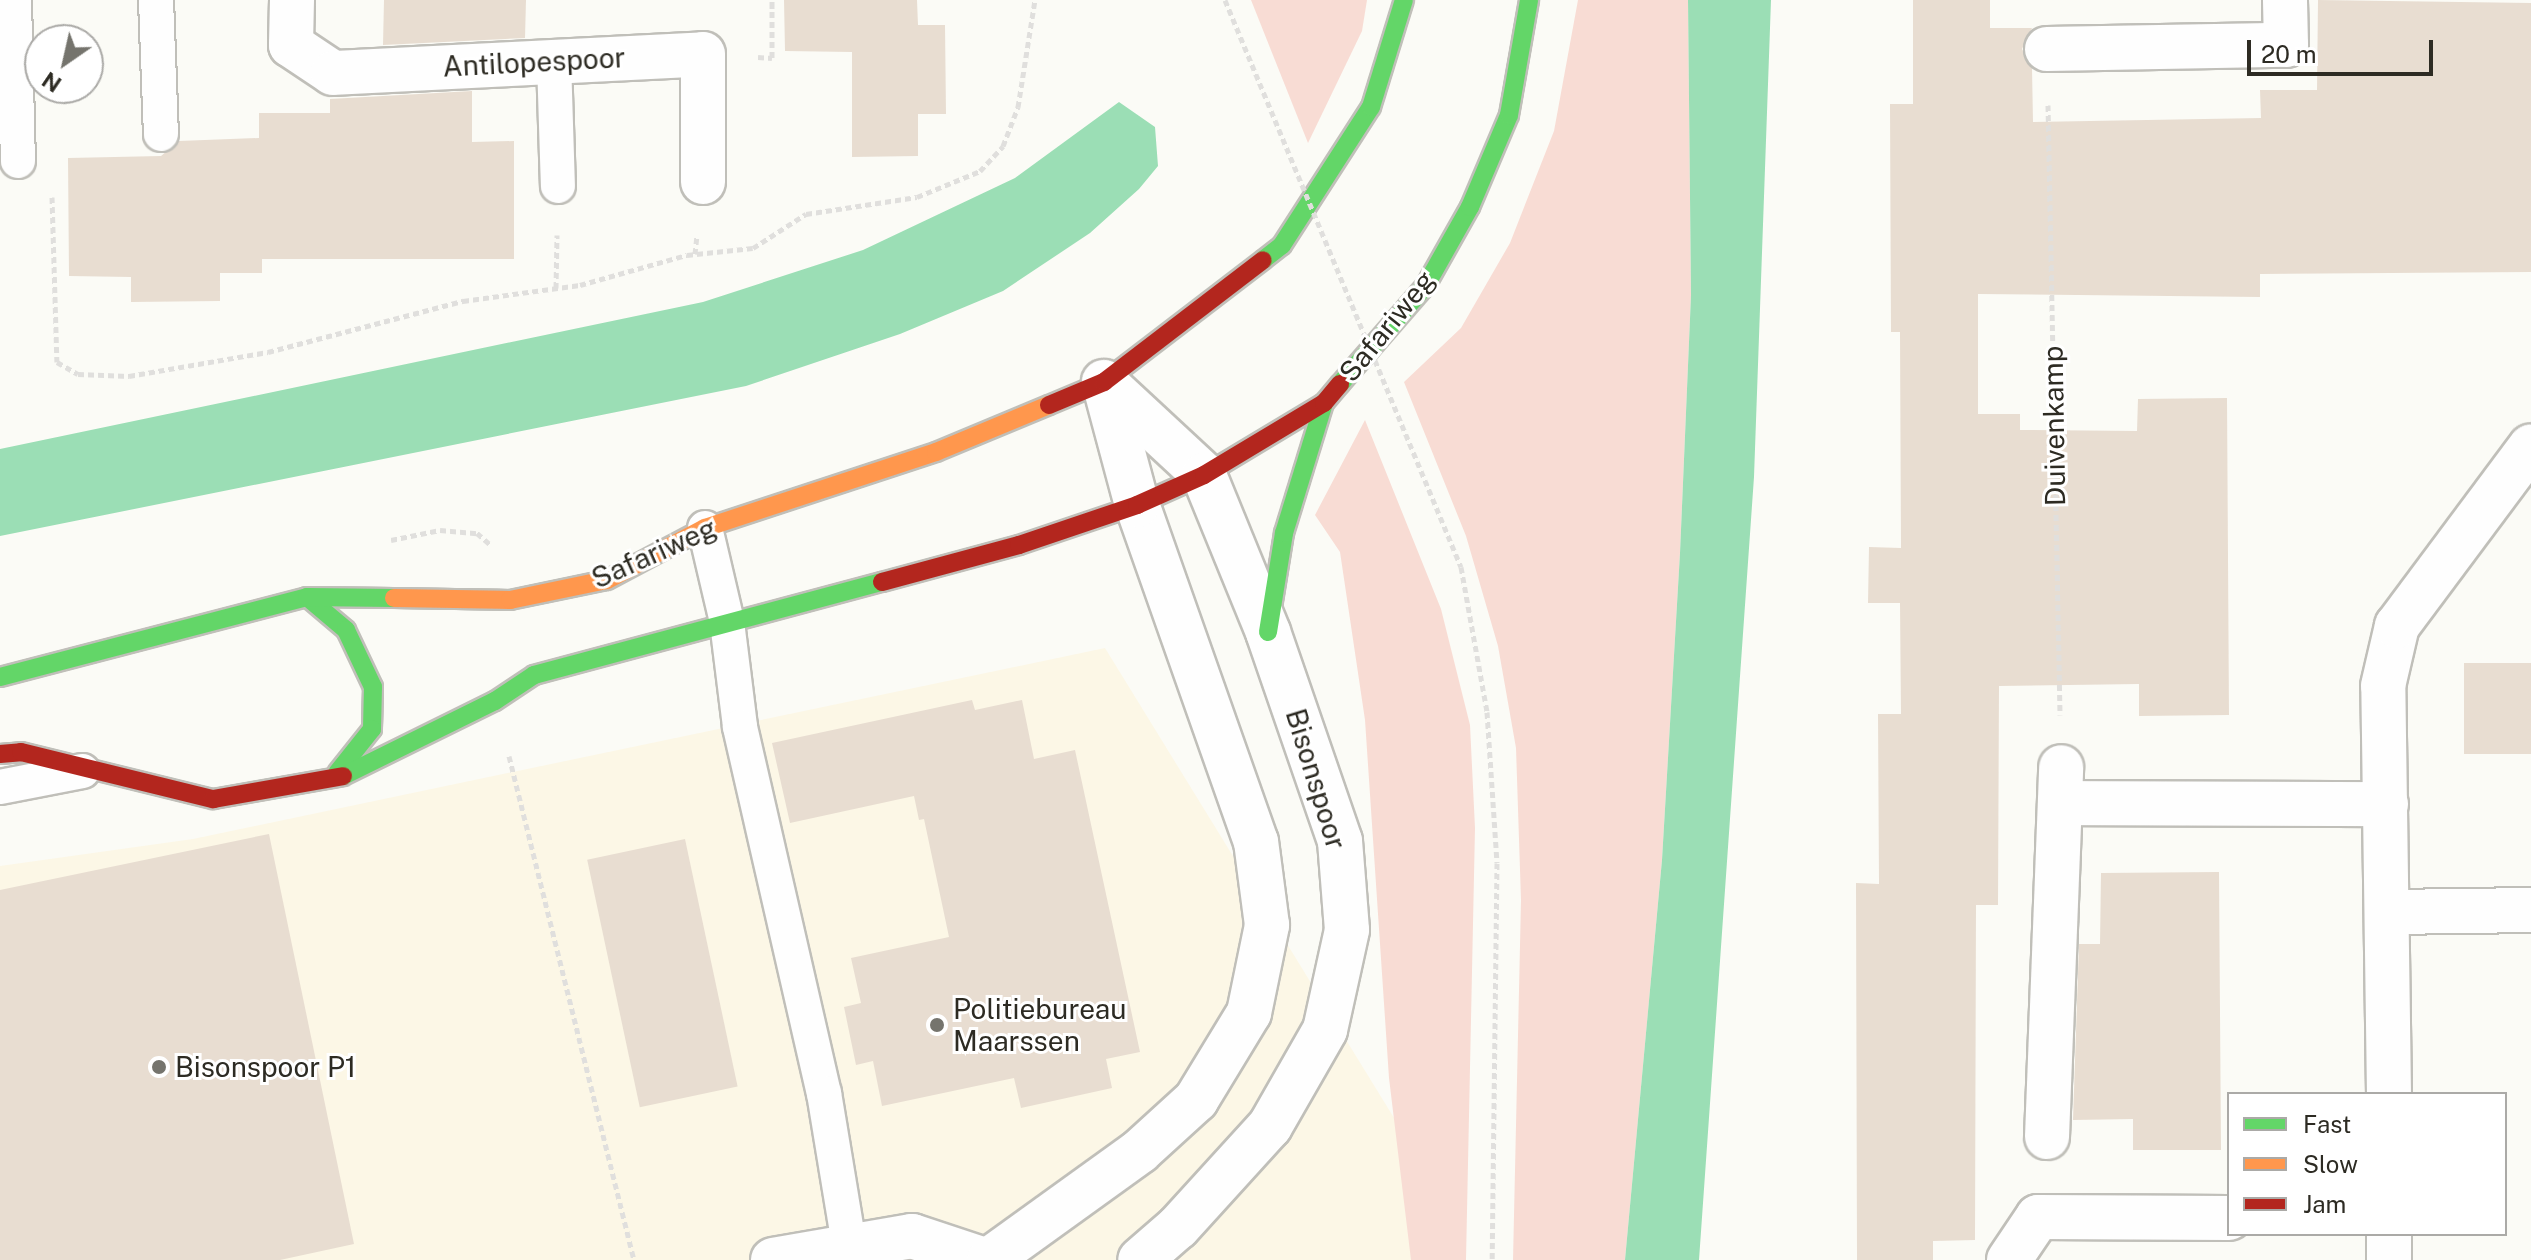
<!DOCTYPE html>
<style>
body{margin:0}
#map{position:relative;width:2531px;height:1260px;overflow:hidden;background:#fbfbf6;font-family:"Public Sans",sans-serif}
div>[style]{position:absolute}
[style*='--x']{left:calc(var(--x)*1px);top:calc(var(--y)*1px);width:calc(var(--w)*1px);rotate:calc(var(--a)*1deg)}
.built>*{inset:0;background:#fcf7e6}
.green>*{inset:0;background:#f8dcd4}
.water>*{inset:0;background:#9bdeb5}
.building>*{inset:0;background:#e8ddd1;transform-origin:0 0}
.path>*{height:5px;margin-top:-2.5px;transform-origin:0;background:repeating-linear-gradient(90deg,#e0dfdd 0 6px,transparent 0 10px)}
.roads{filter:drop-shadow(2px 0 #c0bfb9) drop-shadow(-2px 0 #c0bfb9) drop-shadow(0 2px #c0bfb9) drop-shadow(0 -2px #c0bfb9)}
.lane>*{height:34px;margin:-17px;padding:0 17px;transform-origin:17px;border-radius:17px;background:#fefefe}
.street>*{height:44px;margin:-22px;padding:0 22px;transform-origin:22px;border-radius:22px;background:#fefefe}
.fast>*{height:18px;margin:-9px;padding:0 9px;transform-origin:9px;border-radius:9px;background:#63d668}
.slow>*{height:18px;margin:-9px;padding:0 9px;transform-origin:9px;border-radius:9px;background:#ff974d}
.jam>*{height:18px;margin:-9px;padding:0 9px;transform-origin:9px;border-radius:9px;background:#b3261e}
.path-bridge>*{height:5px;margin-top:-2.5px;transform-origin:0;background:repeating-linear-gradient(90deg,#e0dfdd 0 6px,transparent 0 10px)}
.dots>*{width:22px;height:22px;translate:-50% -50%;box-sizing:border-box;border:4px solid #fff;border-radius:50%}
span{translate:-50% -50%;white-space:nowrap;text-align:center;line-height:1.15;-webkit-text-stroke:6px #fff;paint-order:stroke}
.street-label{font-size:28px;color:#2d2b23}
.poi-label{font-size:28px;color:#2d2b23}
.left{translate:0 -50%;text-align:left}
.legend{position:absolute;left:2227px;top:1092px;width:280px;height:144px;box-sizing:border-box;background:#fff;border:2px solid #abaaa7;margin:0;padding:10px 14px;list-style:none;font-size:24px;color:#2d2b23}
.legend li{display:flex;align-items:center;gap:16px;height:40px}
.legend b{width:40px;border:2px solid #abaaa7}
.north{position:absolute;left:24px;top:24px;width:80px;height:80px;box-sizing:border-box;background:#fff;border:2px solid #abaaa7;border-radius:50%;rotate:214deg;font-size:22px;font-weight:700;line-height:32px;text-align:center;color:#2d2b23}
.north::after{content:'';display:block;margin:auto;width:28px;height:36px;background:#75746d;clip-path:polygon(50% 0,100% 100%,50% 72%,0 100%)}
.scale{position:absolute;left:2247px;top:40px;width:186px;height:36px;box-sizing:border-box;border:4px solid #2d2b23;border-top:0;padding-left:10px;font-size:24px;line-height:28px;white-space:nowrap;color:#2d2b23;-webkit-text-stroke:6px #fff;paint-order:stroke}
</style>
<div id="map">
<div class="built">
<div style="clip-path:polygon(1105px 648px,1431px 1178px,1442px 1260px,0 1260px,0 866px,193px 839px)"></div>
</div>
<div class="green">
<div style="clip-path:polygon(1251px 0,1367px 0,1362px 31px,1308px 143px)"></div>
<div style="clip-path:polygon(1578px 0,1688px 0,1691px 295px,1680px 553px,1662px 860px,1625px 1260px,1513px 1260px,1521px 900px,1516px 748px,1498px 646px,1466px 536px,1404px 382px,1461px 328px,1510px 243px,1554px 131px)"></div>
<div style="clip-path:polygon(1365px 420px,1441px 609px,1470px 725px,1475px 828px,1466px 1260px,1411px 1260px,1389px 1078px,1365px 720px,1340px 552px,1315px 515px)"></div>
</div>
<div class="water">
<div style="clip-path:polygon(1688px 0,1771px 0,1754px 477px,1699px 1260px,1625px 1260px,1662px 860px,1680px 553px,1691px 295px)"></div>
<div style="clip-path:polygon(1119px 102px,1155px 127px,1158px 166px,1139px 189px,1090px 233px,1003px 291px,900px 334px,746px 386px,0 536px,0 449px,703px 302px,863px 250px,1015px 178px)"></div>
</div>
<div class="building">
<div style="clip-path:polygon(384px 0,526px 0,525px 38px,383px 45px)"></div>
<div style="clip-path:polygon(784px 0,917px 0,918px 25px,945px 25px,946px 114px,918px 114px,918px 156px,852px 157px,852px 52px,785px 51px)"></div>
<div style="clip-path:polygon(1913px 0,1990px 0,1990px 28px,2032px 28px,2022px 49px,2032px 68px,2033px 122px,2261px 118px,2260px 90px,2317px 90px,2318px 0,2531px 3px,2531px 272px,2260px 274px,2260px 297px,1978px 294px,1978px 414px,2020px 414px,2020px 430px,2137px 431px,2138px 399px,2227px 398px,2229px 715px,2139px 716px,2139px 684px,1999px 686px,1998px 905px,1976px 905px,1975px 1240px,1933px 1241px,1933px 1260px,1857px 1260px,1856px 883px,1879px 884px,1878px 714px,1901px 714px,1900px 603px,1868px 603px,1869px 547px,1901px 548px,1900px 332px,1891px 332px,1890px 104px,1913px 104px)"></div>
<div style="clip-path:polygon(472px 91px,472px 142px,514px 141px,514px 259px,262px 259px,262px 273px,220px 273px,220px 301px,131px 302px,131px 277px,69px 276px,68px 158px,161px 156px,179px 141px,259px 138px,259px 113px,330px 113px,330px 99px)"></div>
<div style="left:2464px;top:663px;width:67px;height:91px"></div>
<div style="clip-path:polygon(972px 700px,975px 710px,1022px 700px,1034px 759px,1075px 750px,1140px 1052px,1106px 1059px,1112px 1088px,1021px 1108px,1014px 1078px,882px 1106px,873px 1061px,856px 1065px,844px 1007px,861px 1003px,851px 958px,949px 937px,924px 819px,919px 820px,914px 796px,790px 823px,772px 743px)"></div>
<div style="clip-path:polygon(269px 834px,354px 1244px,280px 1260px,0 1260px,0 890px)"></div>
<div style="left:685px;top:839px;width:253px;height:100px;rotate:78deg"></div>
<div style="clip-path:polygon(2219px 872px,2221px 1150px,2133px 1150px,2133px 1119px,2073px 1120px,2079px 944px,2100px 944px,2101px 873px)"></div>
</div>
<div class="path">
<div style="--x:758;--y:57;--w:14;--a:4"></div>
<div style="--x:772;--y:58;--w:58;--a:-90"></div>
<div style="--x:2048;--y:105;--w:610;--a:88.87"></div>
<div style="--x:52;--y:197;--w:165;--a:88.3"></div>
<div style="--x:57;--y:362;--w:24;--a:30"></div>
<div style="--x:78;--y:374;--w:51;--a:2.2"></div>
<div style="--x:129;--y:376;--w:141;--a:-9.8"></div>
<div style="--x:268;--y:352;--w:202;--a:-14.7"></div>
<div style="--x:463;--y:301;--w:118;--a:-7.8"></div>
<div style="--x:580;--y:285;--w:111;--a:-15.7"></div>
<div style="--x:687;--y:255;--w:66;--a:-6.1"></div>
<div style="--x:753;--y:248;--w:63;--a:-32.7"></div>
<div style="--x:806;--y:214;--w:112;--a:-8.7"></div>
<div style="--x:917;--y:197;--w:68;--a:-22.4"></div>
<div style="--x:980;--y:171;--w:34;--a:-47"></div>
<div style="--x:1003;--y:146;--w:42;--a:-69"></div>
<div style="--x:1018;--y:107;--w:108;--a:-81"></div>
<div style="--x:695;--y:254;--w:19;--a:-84"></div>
<div style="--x:556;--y:288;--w:53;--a:-88.9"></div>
<div style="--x:391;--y:540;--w:50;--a:-11.5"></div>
<div style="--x:440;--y:530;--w:37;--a:5"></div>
<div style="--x:477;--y:533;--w:18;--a:41"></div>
<div style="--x:1461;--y:567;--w:147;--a:79.8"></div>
<div style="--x:1487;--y:712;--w:151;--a:86.2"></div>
<div style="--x:1497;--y:863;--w:397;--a:90.7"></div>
<div style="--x:509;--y:756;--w:519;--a:76.07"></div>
</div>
<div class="roads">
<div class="lane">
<div style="--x:14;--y:0;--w:161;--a:88.6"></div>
<div style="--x:156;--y:0;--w:134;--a:87.9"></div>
<div style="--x:554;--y:61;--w:125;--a:88.2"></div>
<div style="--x:705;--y:528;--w:97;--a:76.8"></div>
<div style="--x:727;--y:622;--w:106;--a:82.9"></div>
<div style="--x:740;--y:727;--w:376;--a:77.1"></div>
<div style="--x:824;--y:1093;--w:153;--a:80.6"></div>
<div style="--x:0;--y:787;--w:84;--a:-11"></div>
</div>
<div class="street">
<div style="--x:292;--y:0;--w:45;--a:91.3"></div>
<div style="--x:291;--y:45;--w:50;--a:33.7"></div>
<div style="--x:333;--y:73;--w:370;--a:-2.9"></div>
<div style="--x:703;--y:54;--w:128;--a:90"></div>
<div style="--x:2047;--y:49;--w:239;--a:-1"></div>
<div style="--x:2286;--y:45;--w:45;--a:-91.3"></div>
<div style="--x:1104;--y:382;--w:137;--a:42.9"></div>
<div style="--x:1204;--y:475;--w:170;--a:67.8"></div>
<div style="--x:1268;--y:632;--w:221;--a:71"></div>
<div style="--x:1340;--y:841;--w:89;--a:85.5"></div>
<div style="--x:1347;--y:930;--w:102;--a:102.4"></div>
<div style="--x:1325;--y:1030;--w:111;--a:119.8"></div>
<div style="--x:1270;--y:1126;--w:137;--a:132.3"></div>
<div style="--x:1178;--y:1227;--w:50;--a:139"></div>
<div style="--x:2060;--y:803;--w:326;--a:0.2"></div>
<div style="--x:2390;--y:912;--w:141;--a:-0.8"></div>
<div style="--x:2389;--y:1094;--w:408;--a:-90.8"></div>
<div style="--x:2383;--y:686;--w:62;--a:-76.9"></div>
<div style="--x:2397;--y:626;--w:224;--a:-53.3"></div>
<div style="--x:2047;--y:1137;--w:370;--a:-87.8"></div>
<div style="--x:2389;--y:1234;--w:26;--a:90"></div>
<div style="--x:773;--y:1260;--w:141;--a:-9.8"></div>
<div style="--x:912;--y:1236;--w:77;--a:18.2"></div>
<div style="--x:989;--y:1260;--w:186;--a:-35.8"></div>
<div style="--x:1140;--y:1151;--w:76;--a:-42.3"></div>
<div style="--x:1196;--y:1100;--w:102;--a:-58.7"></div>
<div style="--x:1249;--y:1013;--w:90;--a:-78.4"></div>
<div style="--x:1267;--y:925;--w:84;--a:-97.5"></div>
<div style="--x:1256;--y:842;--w:357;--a:-109.4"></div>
<div style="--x:1137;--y:505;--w:127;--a:-105"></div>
<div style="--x:2009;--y:1260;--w:52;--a:-56"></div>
<div style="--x:2038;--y:1217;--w:191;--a:0.3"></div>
</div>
<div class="fast">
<div style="--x:1263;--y:260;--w:24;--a:-38"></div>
<div style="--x:1282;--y:245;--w:164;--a:-57.2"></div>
<div style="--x:1371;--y:107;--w:112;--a:-72.9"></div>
<div style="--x:1340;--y:384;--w:131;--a:-49"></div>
<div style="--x:1426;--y:285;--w:90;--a:-60.6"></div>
<div style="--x:1470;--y:207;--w:100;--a:-67"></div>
<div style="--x:1509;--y:115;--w:117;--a:-80.1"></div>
<div style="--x:307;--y:597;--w:51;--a:40.2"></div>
<div style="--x:346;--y:630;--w:63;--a:64.7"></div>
<div style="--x:373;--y:687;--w:42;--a:91.4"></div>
<div style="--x:372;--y:729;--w:56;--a:128.5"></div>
<div style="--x:1268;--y:632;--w:100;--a:-80.8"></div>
<div style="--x:1284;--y:533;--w:136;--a:-72.9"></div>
<div style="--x:0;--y:677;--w:317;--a:-14.6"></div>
<div style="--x:307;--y:597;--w:87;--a:0.7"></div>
<div style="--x:343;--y:776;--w:169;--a:-26.3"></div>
<div style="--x:495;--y:701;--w:47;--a:-33.7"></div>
<div style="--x:534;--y:675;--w:360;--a:-15"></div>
</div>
<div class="slow">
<div style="--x:394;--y:598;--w:116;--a:1"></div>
<div style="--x:510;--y:600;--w:99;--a:-11.7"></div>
<div style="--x:607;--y:580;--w:111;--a:-28"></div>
<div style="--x:705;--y:528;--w:243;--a:-18.2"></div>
<div style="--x:936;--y:452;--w:122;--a:-22.6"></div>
</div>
<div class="jam">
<div style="--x:1049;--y:405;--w:60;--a:-22.7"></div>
<div style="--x:1104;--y:382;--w:200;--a:-37.5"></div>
<div style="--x:882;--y:582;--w:142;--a:-15.1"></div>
<div style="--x:1019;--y:545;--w:125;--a:-18.7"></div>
<div style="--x:1137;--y:505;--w:73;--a:-24.1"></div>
<div style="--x:1204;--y:475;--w:140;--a:-31"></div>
<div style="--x:1324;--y:403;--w:25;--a:-50"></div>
<div style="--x:0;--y:754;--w:21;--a:-5"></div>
<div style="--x:21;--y:752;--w:198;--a:13.8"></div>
<div style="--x:213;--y:799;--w:132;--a:-10"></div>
</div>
</div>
<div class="path-bridge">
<div style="--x:1225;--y:0;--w:614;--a:67.4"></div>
</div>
<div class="dots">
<div style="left:937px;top:1025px;background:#75746d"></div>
<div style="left:159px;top:1067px;background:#75746d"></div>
</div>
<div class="street-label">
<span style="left:534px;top:62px;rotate:-3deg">Antilopespoor</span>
<span style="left:1387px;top:326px;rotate:-51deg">Safariweg</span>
<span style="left:2054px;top:426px;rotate:-91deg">Duivenkamp</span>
<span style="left:654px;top:553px;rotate:-24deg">Safariweg</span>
<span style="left:1316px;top:779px;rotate:73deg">Bisonspoor</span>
</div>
<div class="poi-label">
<span class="left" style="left:953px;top:1025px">Politiebureau<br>Maarssen</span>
<span class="left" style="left:175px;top:1067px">Bisonspoor P1</span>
</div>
<ul class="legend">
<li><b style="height:10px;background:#63d668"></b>Fast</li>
<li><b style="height:10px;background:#ff974d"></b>Slow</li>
<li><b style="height:10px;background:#b3261e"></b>Jam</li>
</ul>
<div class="north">N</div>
<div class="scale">20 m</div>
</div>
